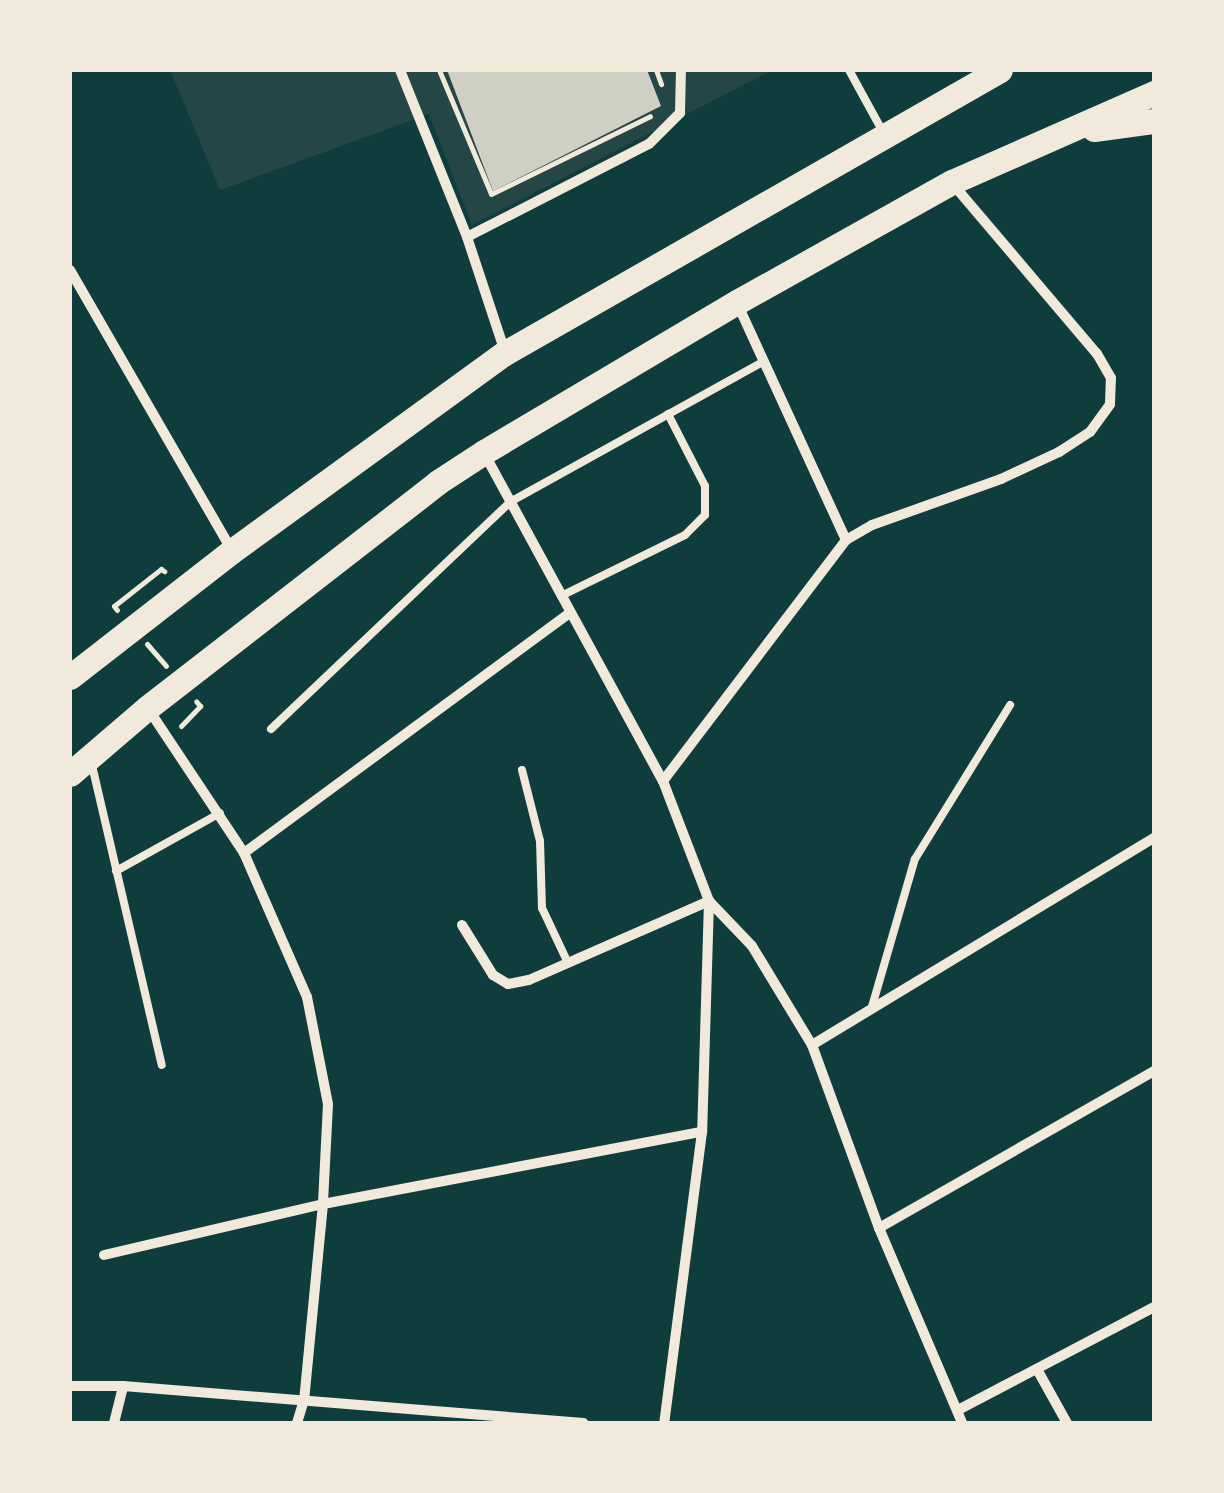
<!DOCTYPE html>
<style>
body{margin:0}
#map{position:relative;width:1224px;height:1493px;overflow:hidden;background:#0f3d3e;font-family:Montserrat,sans-serif}
div>[style]{position:absolute}
[style*='--x']{left:calc(var(--x)*1px);top:calc(var(--y)*1px);width:calc(var(--w)*1px);rotate:calc(var(--a)*1deg)}
.green>*{inset:0;background:#244646}
.building>*{inset:0;background:#cfcfc3}
.path>*{height:5px;margin:-2.5px;padding:0 2.5px;transform-origin:2.5px;border-radius:2.5px;background:#f1e9da}
.service>*{height:8px;margin:-4px;padding:0 4px;transform-origin:4px;border-radius:4px;background:#f1e9da}
.minor>*{height:10px;margin:-5px;padding:0 5px;transform-origin:5px;border-radius:5px;background:#f1e9da}
.trunk>*{height:25px;margin:-12.5px;padding:0 12.5px;transform-origin:12.5px;border-radius:12.5px;background:#f1e9da}
span{translate:-50% -50%;white-space:nowrap;text-align:center;line-height:1.15;-webkit-text-stroke:9px #f1e9da;paint-order:stroke}
.frame{position:absolute;inset:0;border:72px solid #f1e9da;pointer-events:none}
</style>
<div id="map">
<div class="green">
<div style="clip-path:polygon(170px 70px,772px 70px,472px 225px,429px 114px,220px 190px)"></div>
</div>
<div class="building">
<div style="clip-path:polygon(447px 70px,647px 70px,661px 106px,493px 191px)"></div>
</div>
<div class="path">
<div style="--x:439;--y:70;--w:134;--a:67.2"></div>
<div style="--x:491;--y:194;--w:177;--a:-26.1"></div>
<div style="--x:656;--y:70;--w:15;--a:70"></div>
<div style="--x:117;--y:610;--w:5;--a:-127"></div>
<div style="--x:114;--y:606;--w:60;--a:-38.2"></div>
<div style="--x:161;--y:569;--w:4;--a:34"></div>
<div style="--x:147;--y:644;--w:29;--a:49"></div>
<div style="--x:181;--y:726;--w:28;--a:-46"></div>
<div style="--x:200;--y:706;--w:6;--a:-129"></div>
</div>
<div class="service">
<div style="--x:849;--y:70;--w:71;--a:61.3"></div>
<div style="--x:561;--y:596;--w:138;--a:-26.2"></div>
<div style="--x:685;--y:535;--w:28;--a:-45"></div>
<div style="--x:705;--y:515;--w:29;--a:-90"></div>
<div style="--x:705;--y:486;--w:81;--a:-117.2"></div>
<div style="--x:271;--y:729;--w:330;--a:-43.5"></div>
<div style="--x:510;--y:502;--w:291;--a:-29"></div>
<div style="--x:91;--y:761;--w:312;--a:76.9"></div>
<div style="--x:522;--y:770;--w:73;--a:75.8"></div>
<div style="--x:540;--y:841;--w:67;--a:88.3"></div>
<div style="--x:542;--y:908;--w:61;--a:64.7"></div>
<div style="--x:116;--y:871;--w:119;--a:-29.1"></div>
<div style="--x:871;--y:1010;--w:157;--a:-73.8"></div>
<div style="--x:915;--y:859;--w:181;--a:-58.3"></div>
</div>
<div class="minor">
<div style="--x:400;--y:70;--w:180;--a:68.1"></div>
<div style="--x:467;--y:237;--w:121;--a:71.7"></div>
<div style="--x:467;--y:237;--w:204;--a:-27.1"></div>
<div style="--x:649;--y:144;--w:44;--a:-45"></div>
<div style="--x:680;--y:113;--w:43;--a:-88.7"></div>
<div style="--x:70;--y:270;--w:324;--a:60"></div>
<div style="--x:737;--y:303;--w:261;--a:65.3"></div>
<div style="--x:484;--y:453;--w:374;--a:61.4"></div>
<div style="--x:663;--y:781;--w:129;--a:69"></div>
<div style="--x:709;--y:901;--w:231;--a:91.7"></div>
<div style="--x:702;--y:1132;--w:293;--a:97.4"></div>
<div style="--x:149;--y:710;--w:172;--a:56.4"></div>
<div style="--x:244;--y:853;--w:157;--a:66.4"></div>
<div style="--x:307;--y:997;--w:109;--a:78.9"></div>
<div style="--x:328;--y:1104;--w:100;--a:92.9"></div>
<div style="--x:323;--y:1204;--w:197;--a:95.5"></div>
<div style="--x:304;--y:1400;--w:24;--a:107"></div>
<div style="--x:663;--y:781;--w:303;--a:-52.8"></div>
<div style="--x:846;--y:540;--w:30;--a:-30"></div>
<div style="--x:872;--y:525;--w:137;--a:-19.6"></div>
<div style="--x:1001;--y:479;--w:64;--a:-25"></div>
<div style="--x:1059;--y:452;--w:37;--a:-33"></div>
<div style="--x:1090;--y:432;--w:34;--a:-54"></div>
<div style="--x:1110;--y:404;--w:26;--a:-88"></div>
<div style="--x:1111;--y:378;--w:28;--a:-120"></div>
<div style="--x:1097;--y:354;--w:224;--a:-130.3"></div>
<div style="--x:244;--y:853;--w:405;--a:-36.4"></div>
<div style="--x:462;--y:925;--w:59;--a:58.2"></div>
<div style="--x:493;--y:975;--w:17;--a:31"></div>
<div style="--x:508;--y:984;--w:21;--a:-11"></div>
<div style="--x:529;--y:980;--w:197;--a:-23.7"></div>
<div style="--x:709;--y:901;--w:62;--a:46.3"></div>
<div style="--x:752;--y:946;--w:116;--a:58.8"></div>
<div style="--x:812;--y:1045;--w:195;--a:69.9"></div>
<div style="--x:879;--y:1228;--w:212;--a:66.9"></div>
<div style="--x:812;--y:1045;--w:400;--a:-31.2"></div>
<div style="--x:879;--y:1228;--w:317;--a:-29.7"></div>
<div style="--x:104;--y:1255;--w:225;--a:-13.1"></div>
<div style="--x:323;--y:1204;--w:386;--a:-10.8"></div>
<div style="--x:1038;--y:1371;--w:60;--a:60.9"></div>
<div style="--x:70;--y:1386;--w:53;--a:0"></div>
<div style="--x:123;--y:1386;--w:462;--a:4.6"></div>
<div style="--x:958;--y:1410;--w:221;--a:-27.7"></div>
<div style="--x:114;--y:1423;--w:38;--a:-76"></div>
</div>
<div class="trunk">
<div style="--x:1094;--y:129;--w:61;--a:-7.6"></div>
<div style="--x:70;--y:677;--w:205;--a:-37.9"></div>
<div style="--x:232;--y:551;--w:337;--a:-36"></div>
<div style="--x:505;--y:353;--w:570;--a:-29.76"></div>
<div style="--x:70;--y:774;--w:101;--a:-40.6"></div>
<div style="--x:147;--y:708;--w:368;--a:-37.8"></div>
<div style="--x:438;--y:482;--w:55;--a:-33.1"></div>
<div style="--x:484;--y:452;--w:294;--a:-30.7"></div>
<div style="--x:737;--y:302;--w:246;--a:-29.2"></div>
<div style="--x:952;--y:182;--w:221;--a:-23.8"></div>
</div>
<div class="frame"></div>
</div>
